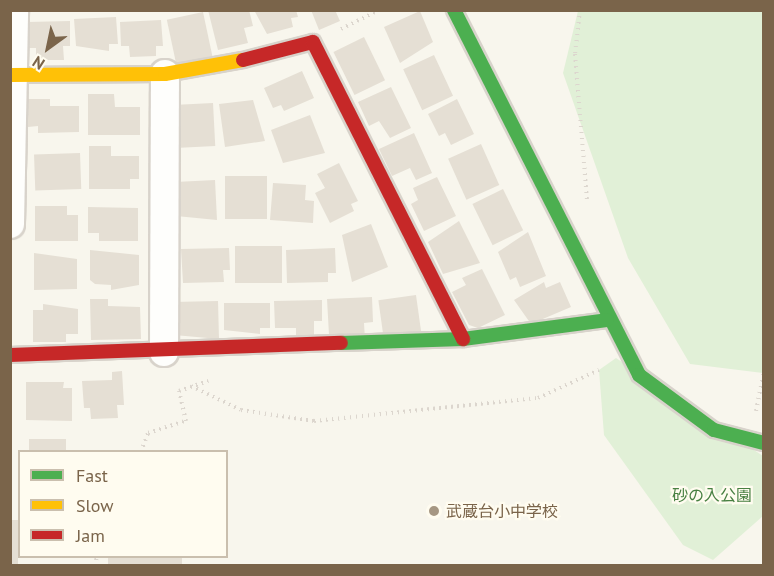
<!DOCTYPE html>
<meta charset="utf-8">
<style>
body{margin:0}
#map{position:relative;width:774px;height:576px;overflow:hidden;background:#f8f6ed;font-family:"PT Sans","Noto Sans JP",sans-serif}
div>[style]{position:absolute}
[style*='--x']{left:calc(var(--x)*1px);top:calc(var(--y)*1px);width:calc(var(--w)*1px);rotate:calc(var(--a)*1deg)}
.green>*{inset:0;background:#e1f0d7}
.building>*{inset:0;background:#e5dfd4;transform-origin:0 0}
.path>*{height:4px;margin-top:-2px;transform-origin:0;background:repeating-linear-gradient(90deg,#dcd6ce 0 1.5px,transparent 0 6px)}
.roads{filter:drop-shadow(2px 0 #d8d3cb) drop-shadow(-2px 0 #d8d3cb) drop-shadow(0 2px #d8d3cb) drop-shadow(0 -2px #d8d3cb)}
.street>*{height:28px;margin:-14px;padding:0 14px;transform-origin:14px;border-radius:14px;background:#fefefc}
.fast>*{height:14px;margin:-7px;padding:0 7px;transform-origin:7px;border-radius:7px;background:#4caf50}
.slow>*{height:14px;margin:-7px;padding:0 7px;transform-origin:7px;border-radius:7px;background:#ffc107}
.jam>*{height:14px;margin:-7px;padding:0 7px;transform-origin:7px;border-radius:7px;background:#c62828}
.dots>*{width:16px;height:16px;translate:-50% -50%;box-sizing:border-box;border:3px solid #fffcf0;border-radius:50%}
span{translate:-50% -50%;white-space:nowrap;text-align:center;line-height:1.15;-webkit-text-stroke:4.5px #fffcf0;paint-order:stroke}
.park-label{font-size:16px;color:#488042}
.poi-label{font-size:16px;color:#7a644a}
.left{translate:0 -50%;text-align:left}
.frame{position:absolute;inset:0;border:12px solid #7a644a;pointer-events:none}
.legend{position:absolute;left:18px;top:450px;width:210px;height:108px;box-sizing:border-box;background:#fffcf0;border:2px solid #cabfae;margin:0;padding:8px 10px;list-style:none;font-size:18px;color:#7a644a}
.legend li{display:flex;align-items:center;gap:12px;height:30px}
.legend b{width:30px;border:2px solid #cabfae}
.north{position:absolute;left:18px;top:18px;width:60px;height:60px;-webkit-text-stroke:4px #fffcf0;paint-order:stroke;rotate:213deg;font-size:16px;font-weight:700;line-height:24px;text-align:center;color:#7a644a}
.north::after{content:'';display:block;margin:auto;width:21px;height:27px;background:#7a644a;clip-path:polygon(50% 0,100% 100%,50% 72%,0 100%)}
</style>
<div id="map">
<div class="green">
<div style="clip-path:polygon(578px 11px,763px 11px,763px 373px,690px 364px,628px 258px,563px 73px)"></div>
<div style="clip-path:polygon(616px 358px,763px 456px,763px 516px,713px 560px,683px 545px,604px 435px,599px 370px)"></div>
</div>
<div class="building">
<div style="clip-path:polygon(208px 10px,249px 10px,253px 26px,244px 28px,248px 43px,218px 50px)"></div>
<div style="clip-path:polygon(254px 10px,296px 10px,298px 17px,291px 18px,293px 27px,267px 34px)"></div>
<div style="clip-path:polygon(311px 10px,335px 10px,340px 21px,319px 30px)"></div>
<div style="clip-path:polygon(420px 11px,433px 42px,400px 63px,384px 27px)"></div>
<div style="left:203px;top:12px;width:45px;height:37px;rotate:78deg"></div>
<div style="clip-path:polygon(116px 17px,118px 44px,109px 44px,109px 51px,76px 46px,74px 19px)"></div>
<div style="clip-path:polygon(161px 20px,163px 46px,156px 46px,156px 56px,130px 57px,129px 46px,121px 46px,120px 22px)"></div>
<div style="clip-path:polygon(70px 21px,70px 46px,63px 46px,64px 60px,36px 60px,36px 48px,28px 48px,27px 22px)"></div>
<div style="left:364px;top:37px;width:48px;height:34px;rotate:64deg"></div>
<div style="left:434px;top:55px;width:45px;height:34px;rotate:65deg"></div>
<div style="clip-path:polygon(302px 71px,314px 98px,284px 111px,281px 105px,273px 108px,264px 88px)"></div>
<div style="clip-path:polygon(391px 87px,411px 128px,390px 138px,379px 121px,369px 126px,358px 102px)"></div>
<div style="clip-path:polygon(88px 94px,114px 94px,115px 107px,140px 107px,140px 135px,88px 135px)"></div>
<div style="clip-path:polygon(28px 99px,50px 99px,50px 106px,79px 106px,79px 132px,38px 133px,38px 126px,28px 127px)"></div>
<div style="clip-path:polygon(457px 99px,474px 134px,451px 145px,445px 133px,439px 136px,428px 114px)"></div>
<div style="clip-path:polygon(253px 100px,265px 141px,225px 147px,219px 104px)"></div>
<div style="left:213px;top:103px;width:43px;height:40px;rotate:87deg"></div>
<div style="clip-path:polygon(310px 115px,325px 153px,283px 163px,271px 130px)"></div>
<div style="clip-path:polygon(414px 133px,432px 173px,416px 180px,410px 168px,392px 176px,379px 149px)"></div>
<div style="left:481px;top:144px;width:45px;height:36px;rotate:66deg"></div>
<div style="clip-path:polygon(89px 146px,111px 146px,111px 156px,139px 156px,139px 179px,130px 179px,130px 189px,89px 189px)"></div>
<div style="left:80px;top:153px;width:36px;height:46px;rotate:88deg"></div>
<div style="clip-path:polygon(339px 163px,358px 201px,351px 204px,354px 211px,330px 223px,315px 193px,325px 188px,317px 174px)"></div>
<div style="left:225px;top:176px;width:42px;height:43px"></div>
<div style="clip-path:polygon(437px 177px,456px 216px,424px 231px,411px 204px,418px 200px,413px 188px)"></div>
<div style="clip-path:polygon(215px 180px,217px 220px,176px 216px,175px 182px)"></div>
<div style="clip-path:polygon(273px 183px,306px 185px,305px 200px,314px 201px,313px 223px,270px 220px)"></div>
<div style="left:503px;top:189px;width:46px;height:34px;rotate:64deg"></div>
<div style="clip-path:polygon(35px 206px,67px 206px,67px 215px,78px 215px,78px 241px,35px 241px)"></div>
<div style="clip-path:polygon(88px 207px,138px 208px,138px 241px,99px 241px,99px 233px,88px 233px)"></div>
<div style="clip-path:polygon(459px 221px,480px 263px,443px 274px,428px 242px)"></div>
<div style="clip-path:polygon(371px 224px,388px 267px,352px 282px,342px 235px)"></div>
<div style="clip-path:polygon(528px 232px,546px 276px,520px 287px,516px 277px,510px 280px,498px 252px)"></div>
<div style="left:235px;top:246px;width:47px;height:37px"></div>
<div style="clip-path:polygon(229px 248px,230px 270px,223px 270px,224px 282px,183px 283px,181px 249px)"></div>
<div style="clip-path:polygon(335px 248px,336px 273px,328px 273px,328px 282px,287px 283px,286px 250px)"></div>
<div style="clip-path:polygon(90px 250px,139px 255px,139px 285px,111px 290px,111px 285px,95px 284px,90px 280px)"></div>
<div style="clip-path:polygon(34px 253px,77px 259px,77px 289px,34px 290px)"></div>
<div style="clip-path:polygon(482px 269px,505px 315px,478px 328px,469px 325px,452px 292px,466px 285px,462px 278px)"></div>
<div style="clip-path:polygon(544px 282px,546px 288px,560px 282px,571px 307px,531px 324px,514px 300px)"></div>
<div style="left:416px;top:295px;width:37px;height:38px;rotate:82deg"></div>
<div style="clip-path:polygon(372px 297px,373px 322px,364px 323px,365px 340px,329px 335px,327px 299px)"></div>
<div style="clip-path:polygon(90px 299px,108px 299px,108px 306px,140px 307px,141px 339px,91px 340px)"></div>
<div style="clip-path:polygon(322px 300px,322px 321px,314px 321px,314px 336px,296px 337px,296px 328px,275px 328px,274px 301px)"></div>
<div style="clip-path:polygon(218px 301px,219px 339px,174px 335px,173px 302px)"></div>
<div style="clip-path:polygon(224px 303px,270px 303px,270px 328px,260px 328px,260px 334px,224px 330px)"></div>
<div style="clip-path:polygon(43px 304px,78px 309px,78px 334px,66px 334px,66px 342px,33px 342px,33px 310px,43px 310px)"></div>
<div style="clip-path:polygon(122px 371px,124px 405px,117px 405px,118px 418px,91px 419px,90px 408px,84px 408px,82px 381px,112px 380px,112px 372px)"></div>
<div style="clip-path:polygon(26px 382px,64px 382px,63px 388px,72px 388px,72px 421px,26px 420px)"></div>
<div style="left:29px;top:439px;width:37px;height:13px"></div>
<div style="left:10px;top:520px;width:8px;height:44px"></div>
<div style="left:108px;top:556px;width:74px;height:10px"></div>
</div>
<div class="path">
<div style="--x:580;--y:10;--w:44;--a:96.5"></div>
<div style="--x:575;--y:54;--w:146;--a:85.3"></div>
<div style="--x:341;--y:29;--w:42;--a:-26.6"></div>
<div style="--x:191;--y:386;--w:55;--a:25.6"></div>
<div style="--x:241;--y:410;--w:74;--a:8.6"></div>
<div style="--x:314;--y:421;--w:225;--a:-5.9"></div>
<div style="--x:538;--y:398;--w:67;--a:-24.7"></div>
<div style="--x:756;--y:411;--w:41;--a:-78.7"></div>
<div style="--x:141;--y:452;--w:20;--a:-70"></div>
<div style="--x:148;--y:433;--w:40;--a:-18"></div>
<div style="--x:186;--y:421;--w:31;--a:-103"></div>
<div style="--x:179;--y:391;--w:31;--a:-19"></div>
<div style="--x:95;--y:566;--w:10;--a:-79"></div>
</div>
<div class="roads">
<div class="street">
<div style="--x:10;--y:224;--w:214;--a:-88.9"></div>
<div style="--x:164;--y:352;--w:278;--a:-89.8"></div>
</div>
<div class="fast">
<div style="--x:454;--y:10;--w:409;--a:63.1"></div>
<div style="--x:639;--y:375;--w:93;--a:36.3"></div>
<div style="--x:714;--y:430;--w:52;--a:14.6"></div>
<div style="--x:341;--y:343;--w:122;--a:-1.9"></div>
<div style="--x:463;--y:339;--w:145;--a:-7.5"></div>
</div>
<div class="slow">
<div style="--x:10;--y:75;--w:155;--a:-0.4"></div>
<div style="--x:165;--y:74;--w:79;--a:-10.2"></div>
</div>
<div class="jam">
<div style="--x:243;--y:60;--w:72;--a:-14.4"></div>
<div style="--x:313;--y:42;--w:333;--a:63.2"></div>
<div style="--x:10;--y:355;--w:331;--a:-2.1"></div>
</div>
</div>
<div class="dots">
<div style="left:434px;top:511px;background:#a69783"></div>
</div>
<div class="park-label">
<span style="left:712px;top:495px">砂の入公園</span>
</div>
<div class="poi-label">
<span class="left" style="left:446px;top:511px">武蔵台小中学校</span>
</div>
<div class="frame"></div>
<ul class="legend">
<li><b style="height:8px;background:#4caf50"></b>Fast</li>
<li><b style="height:8px;background:#ffc107"></b>Slow</li>
<li><b style="height:8px;background:#c62828"></b>Jam</li>
</ul>
<div class="north">N</div>
</div>
